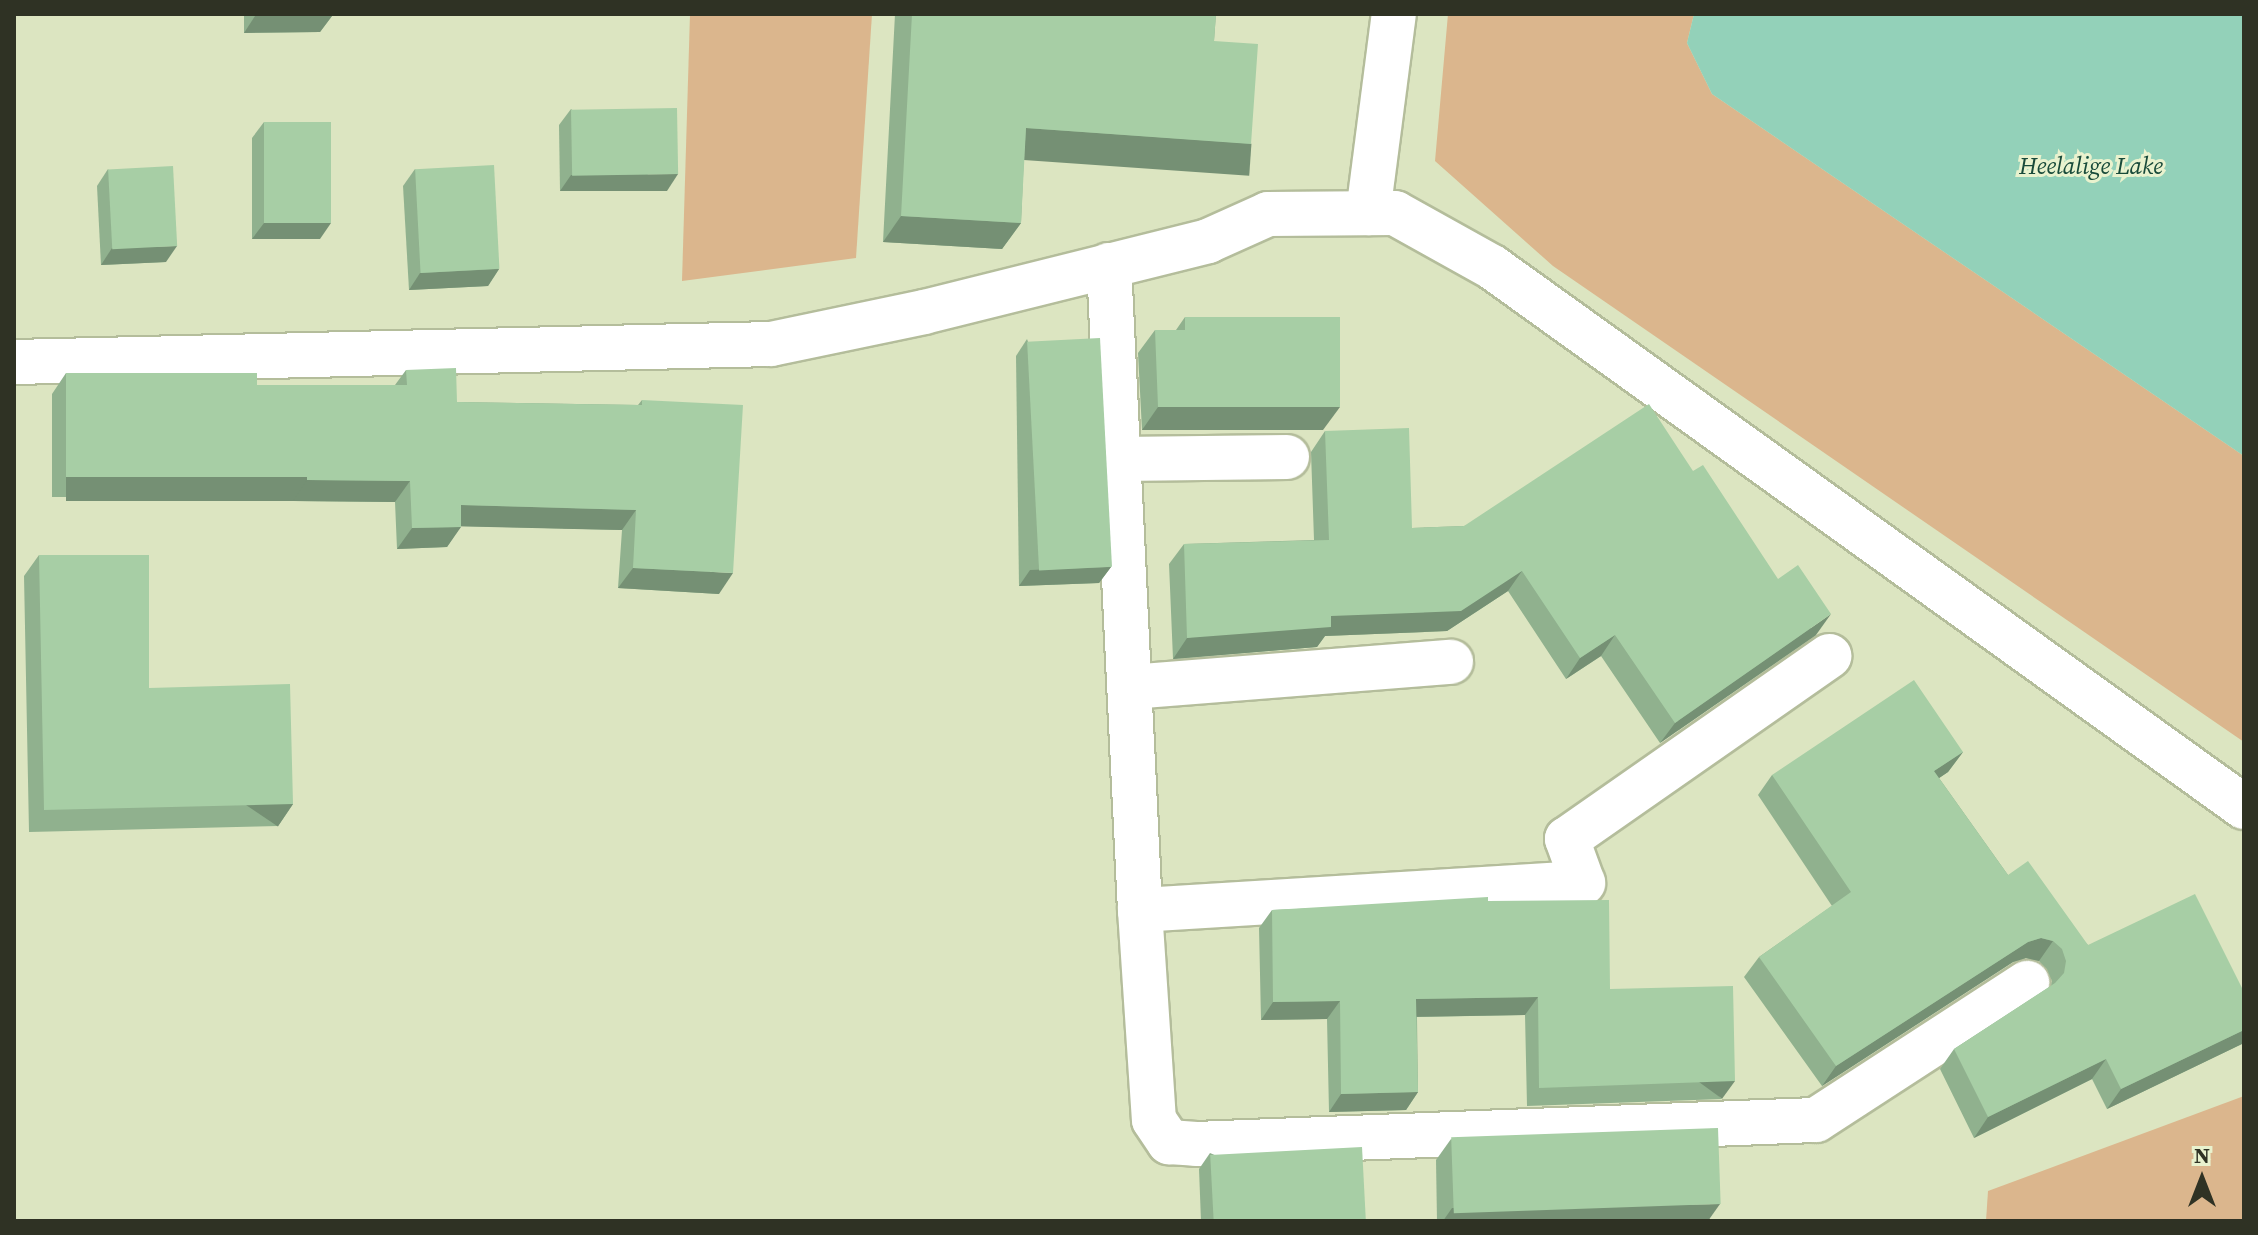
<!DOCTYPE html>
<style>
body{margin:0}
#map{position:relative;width:2258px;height:1235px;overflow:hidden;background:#dce5c1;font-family:"Source Serif 4",serif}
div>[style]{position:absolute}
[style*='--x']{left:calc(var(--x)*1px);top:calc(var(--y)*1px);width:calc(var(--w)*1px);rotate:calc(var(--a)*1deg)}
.green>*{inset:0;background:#dbb68d}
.water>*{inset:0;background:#93d1b9}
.roads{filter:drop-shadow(2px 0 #b4bd9b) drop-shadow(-2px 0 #b4bd9b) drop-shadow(0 2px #b4bd9b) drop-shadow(0 -2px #b4bd9b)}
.minor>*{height:44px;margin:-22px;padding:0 22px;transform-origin:22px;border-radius:22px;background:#fff}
.wall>*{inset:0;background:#90b18e}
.shaded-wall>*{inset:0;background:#759074;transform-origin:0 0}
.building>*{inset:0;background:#a7cea5;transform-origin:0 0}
span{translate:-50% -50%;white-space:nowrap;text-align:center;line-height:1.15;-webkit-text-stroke:6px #e9f2ce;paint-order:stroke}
.water-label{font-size:24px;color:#184a3a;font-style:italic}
.frame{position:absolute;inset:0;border:16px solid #2f3224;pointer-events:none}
.north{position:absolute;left:2162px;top:1139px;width:80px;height:80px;-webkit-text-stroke:6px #e9f2ce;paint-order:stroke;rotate:0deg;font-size:22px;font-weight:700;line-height:32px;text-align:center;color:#2f3224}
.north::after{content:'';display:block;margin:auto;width:28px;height:36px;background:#2f3224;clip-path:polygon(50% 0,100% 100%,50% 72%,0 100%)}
</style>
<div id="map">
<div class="green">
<div style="clip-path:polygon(690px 14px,872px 14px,856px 258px,682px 281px)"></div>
<div style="clip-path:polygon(1448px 14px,1694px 14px,1687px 43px,1712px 94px,2244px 456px,2244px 742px,1553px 266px,1435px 161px)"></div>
<div style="clip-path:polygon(2244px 1096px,2244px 1221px,1986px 1221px,1988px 1191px)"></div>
</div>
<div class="water">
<div style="clip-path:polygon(1694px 14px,2244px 14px,2244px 456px,1712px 94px,1687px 43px)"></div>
</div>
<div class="roads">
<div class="minor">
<div style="--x:1368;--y:213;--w:201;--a:-82.6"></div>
<div style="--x:1109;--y:265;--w:646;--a:87.25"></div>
<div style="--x:1140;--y:910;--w:210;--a:86.2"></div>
<div style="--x:1154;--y:1120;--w:27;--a:56"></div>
<div style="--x:1169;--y:1142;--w:27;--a:4"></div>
<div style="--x:1196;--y:1144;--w:620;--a:-2.22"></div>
<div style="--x:1816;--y:1120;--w:252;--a:-33"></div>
<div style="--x:14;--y:362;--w:757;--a:-1.36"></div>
<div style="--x:771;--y:344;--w:156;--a:-11.8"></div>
<div style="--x:924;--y:312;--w:293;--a:-14"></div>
<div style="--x:1208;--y:241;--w:66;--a:-24.2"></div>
<div style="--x:1268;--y:214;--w:127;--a:-0.5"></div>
<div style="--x:1395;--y:213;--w:111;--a:29.1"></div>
<div style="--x:1492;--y:267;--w:926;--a:35.68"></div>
<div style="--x:1121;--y:459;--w:166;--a:-0.7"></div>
<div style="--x:1130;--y:687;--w:322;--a:-4.5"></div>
<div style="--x:1140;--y:910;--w:444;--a:-3.5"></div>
<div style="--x:1583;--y:883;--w:47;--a:-110"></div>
<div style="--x:1567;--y:839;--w:320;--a:-34.9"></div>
</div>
</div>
<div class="wall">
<div style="clip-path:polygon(244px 14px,332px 14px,332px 16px,320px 32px,244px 33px)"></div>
<div style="clip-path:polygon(895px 14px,1216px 14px,1214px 41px,1251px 144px,1232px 170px,1024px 155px,1021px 223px,1002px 249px,883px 242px)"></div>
<div style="clip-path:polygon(571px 109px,667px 191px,560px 191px,559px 125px)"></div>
<div style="clip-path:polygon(264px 122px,320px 239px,252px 239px,252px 138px)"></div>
<div style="clip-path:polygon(108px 169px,166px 262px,101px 265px,97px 186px)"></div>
<div style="clip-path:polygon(415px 169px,499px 269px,488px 286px,409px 290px,403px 186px)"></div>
<div style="clip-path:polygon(1185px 317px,1323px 430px,1142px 430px,1138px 353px,1155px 330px,1176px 330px)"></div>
<div style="clip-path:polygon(1027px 339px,1111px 567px,1099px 583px,1019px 586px,1016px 356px)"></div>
<div style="clip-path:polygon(406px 370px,457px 402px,638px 405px,642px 400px,719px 594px,618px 588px,622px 530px,461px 526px,447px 547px,397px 549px,395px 502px,293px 501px,293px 497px,52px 497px,52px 394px,66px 373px,257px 385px,395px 385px)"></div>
<div style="clip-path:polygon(1325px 431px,1412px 528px,1464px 526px,1693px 471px,1816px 635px,1660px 743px,1601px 656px,1566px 679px,1508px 591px,1447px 631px,1325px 636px,1317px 647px,1173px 659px,1169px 564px,1184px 544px,1314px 540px,1311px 452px)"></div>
<div style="clip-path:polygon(39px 555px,149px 688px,293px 804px,278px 826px,29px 832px,24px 576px)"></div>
<div style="clip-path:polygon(1963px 752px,1948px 772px,1939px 778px,2008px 875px,2088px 945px,2244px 992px,2244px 1043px,2107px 1109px,2092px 1079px,1974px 1138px,1940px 1069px,1954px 1049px,2051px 986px,2052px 981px,2047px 969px,2039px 961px,2026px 958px,2013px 962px,1822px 1086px,1744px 977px,1759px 957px,1832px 906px,1758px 795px,1772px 775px)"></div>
<div style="clip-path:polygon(1488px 901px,1610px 989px,1722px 1099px,1527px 1106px,1525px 1015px,1417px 1017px,1418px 1092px,1406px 1110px,1329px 1112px,1327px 1019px,1261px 1020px,1259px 928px,1272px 910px)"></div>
<div style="clip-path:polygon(1451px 1139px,1708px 1221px,1437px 1221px,1436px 1160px)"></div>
<div style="clip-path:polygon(1210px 1153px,1366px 1221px,1201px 1221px,1199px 1169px)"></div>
</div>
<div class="shaded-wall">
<div style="clip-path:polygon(255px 16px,332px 16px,320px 32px,244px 33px)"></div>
<div style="left:1026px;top:128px;width:226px;height:32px;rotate:4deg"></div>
<div style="clip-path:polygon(678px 174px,667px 191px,560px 191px,571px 175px)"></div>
<div style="clip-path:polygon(901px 216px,1021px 223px,1002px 249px,883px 242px)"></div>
<div style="clip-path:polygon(264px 223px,331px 223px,320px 239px,252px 239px)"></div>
<div style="clip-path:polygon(177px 246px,166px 262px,101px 265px,112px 248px)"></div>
<div style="clip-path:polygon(499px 269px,488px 286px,409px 290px,420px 273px)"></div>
<div style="clip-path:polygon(1158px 407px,1340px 407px,1323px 430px,1142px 430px)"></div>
<div style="left:66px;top:477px;width:241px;height:24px"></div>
<div style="clip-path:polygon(307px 480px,410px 481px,395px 502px,293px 501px)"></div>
<div style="clip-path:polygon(461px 505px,636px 510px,622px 530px,446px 526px)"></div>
<div style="clip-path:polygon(461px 527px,447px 547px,397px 549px,412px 528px)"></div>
<div style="clip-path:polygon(1111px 567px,1099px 583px,1019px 586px,1030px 570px)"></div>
<div style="clip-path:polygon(633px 568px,733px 573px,719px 594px,618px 588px)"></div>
<div style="clip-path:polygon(1522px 571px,1508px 591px,1447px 631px,1325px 636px,1317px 647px,1173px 659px,1187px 638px)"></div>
<div style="clip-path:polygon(1831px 614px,1816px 635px,1660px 743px,1675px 723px)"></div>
<div style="clip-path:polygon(1615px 635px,1601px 656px,1566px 679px,1580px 658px)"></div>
<div style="clip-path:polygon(1963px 752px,1948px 772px,1920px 791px,1934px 771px)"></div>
<div style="left:293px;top:804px;width:27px;height:249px;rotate:124deg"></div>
<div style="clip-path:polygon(2041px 938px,2053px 941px,2039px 961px,2026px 958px,2013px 962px,1822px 1086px,1836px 1066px,2028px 942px)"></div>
<div style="clip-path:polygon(1538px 997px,1525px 1015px,1404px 1017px,1416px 999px)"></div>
<div style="clip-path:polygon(1340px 1001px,1327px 1019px,1261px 1020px,1273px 1002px)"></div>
<div style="clip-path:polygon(2244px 1030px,2244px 1043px,2107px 1109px,2121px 1089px)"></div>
<div style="clip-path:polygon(2106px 1059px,2092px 1079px,1974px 1138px,1988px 1117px)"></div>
<div style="left:1735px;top:1081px;width:22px;height:196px;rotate:126deg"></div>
<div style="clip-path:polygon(1418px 1092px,1406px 1110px,1329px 1112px,1341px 1094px)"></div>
<div style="clip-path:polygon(1720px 1204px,1708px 1221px,1443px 1221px,1452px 1208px)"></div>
</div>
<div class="building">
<div style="left:255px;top:14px;width:77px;height:2px"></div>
<div style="clip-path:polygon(912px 14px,1216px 14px,1214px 41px,1258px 44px,1251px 144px,1026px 128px,1021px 223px,901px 216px)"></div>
<div style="left:677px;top:108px;width:66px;height:106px;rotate:89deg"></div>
<div style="left:264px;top:122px;width:67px;height:101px"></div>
<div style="left:494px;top:165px;width:104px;height:79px;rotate:87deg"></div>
<div style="left:173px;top:166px;width:80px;height:65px;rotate:87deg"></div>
<div style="clip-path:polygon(1185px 317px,1340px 317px,1340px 407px,1158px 407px,1155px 330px,1185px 330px)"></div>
<div style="left:1100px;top:338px;width:229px;height:73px;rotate:87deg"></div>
<div style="clip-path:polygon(456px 368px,457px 402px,642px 405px,642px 400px,743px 405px,733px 573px,633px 568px,636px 510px,461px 505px,461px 527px,412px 528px,410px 481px,307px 480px,307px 477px,66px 477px,66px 373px,257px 373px,257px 385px,407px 385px,406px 370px)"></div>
<div style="clip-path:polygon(1649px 404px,1693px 471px,1703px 465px,1778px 579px,1798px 565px,1831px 614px,1675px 723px,1615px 635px,1580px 658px,1522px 571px,1461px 611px,1331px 616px,1331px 627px,1187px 638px,1184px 544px,1329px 540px,1325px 431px,1409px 428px,1412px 528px,1464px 526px)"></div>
<div style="clip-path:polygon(39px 555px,149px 555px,149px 688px,290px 684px,293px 804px,44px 810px)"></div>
<div style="clip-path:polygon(1914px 680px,1963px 752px,1934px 771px,2008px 875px,2028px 861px,2088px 945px,2195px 894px,2244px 992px,2244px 1030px,2121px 1089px,2106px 1059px,1988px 1117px,1954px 1049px,2055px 983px,2064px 973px,2066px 961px,2062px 949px,2053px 941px,2041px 938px,2028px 942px,1836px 1066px,1759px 957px,1851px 892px,1772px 775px)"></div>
<div style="clip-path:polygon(1488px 897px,1488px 901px,1609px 900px,1610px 989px,1733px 986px,1735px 1081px,1539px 1088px,1538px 997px,1416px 999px,1418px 1092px,1341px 1094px,1340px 1001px,1273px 1002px,1272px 910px)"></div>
<div style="left:1718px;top:1128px;width:76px;height:267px;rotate:88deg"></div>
<div style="left:1362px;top:1147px;width:74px;height:152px;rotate:87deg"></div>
</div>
<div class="water-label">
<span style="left:2091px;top:166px">Heelalige Lake</span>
</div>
<div class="frame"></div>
<div class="north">N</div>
</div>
